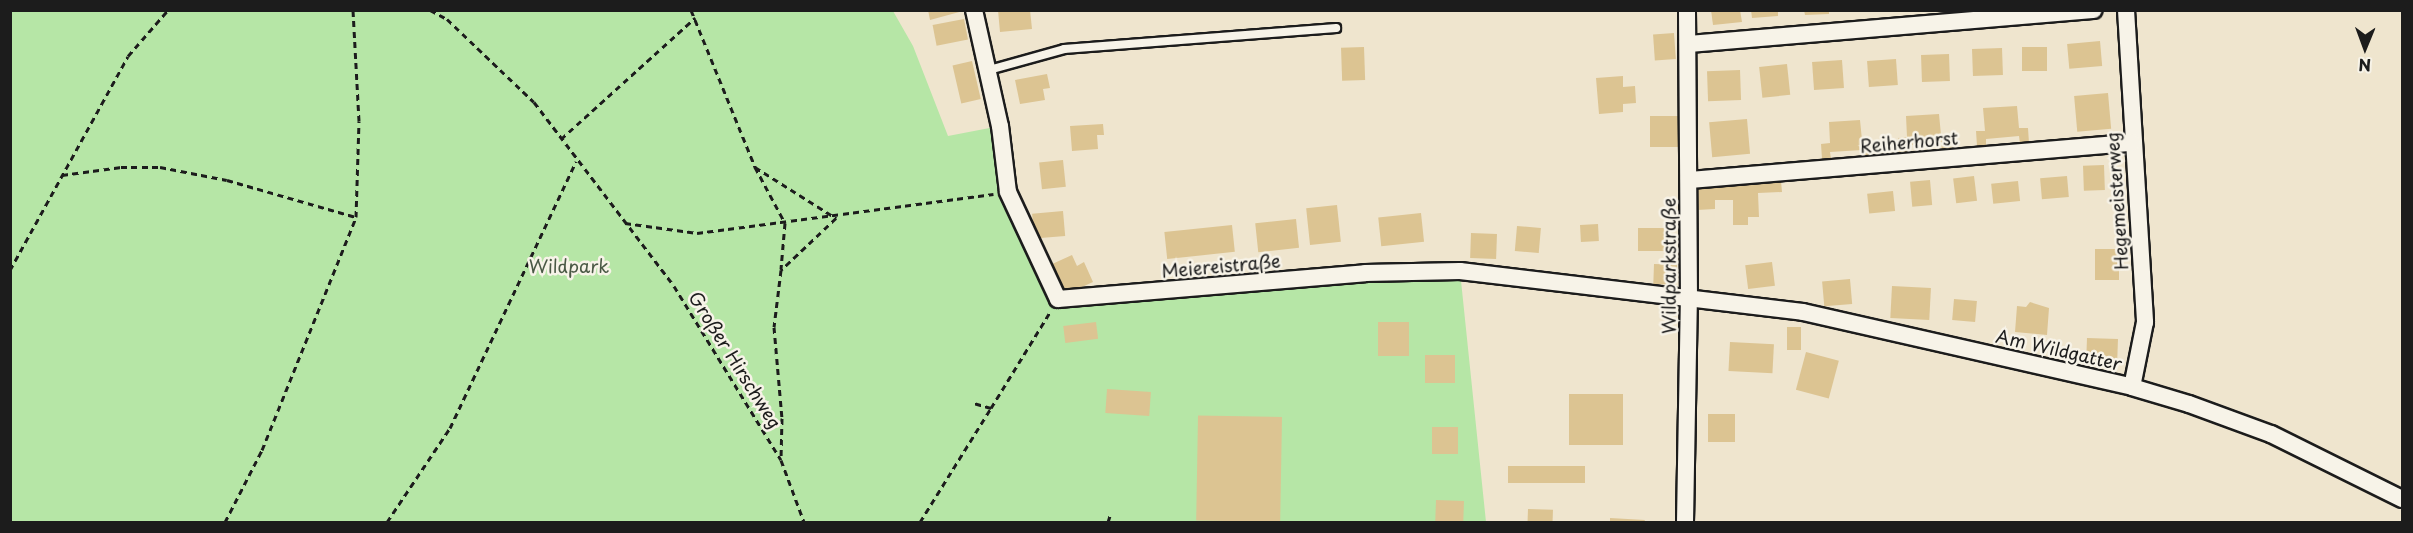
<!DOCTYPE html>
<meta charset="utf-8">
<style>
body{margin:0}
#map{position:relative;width:2413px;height:533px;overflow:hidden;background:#efe5ce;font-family:"Playpen Sans",sans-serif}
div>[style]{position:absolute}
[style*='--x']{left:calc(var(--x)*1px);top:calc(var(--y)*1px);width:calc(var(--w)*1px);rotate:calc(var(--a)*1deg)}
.green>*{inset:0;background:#b6e6a6}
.building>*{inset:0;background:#dcc492;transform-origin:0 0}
.path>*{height:3px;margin-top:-1.5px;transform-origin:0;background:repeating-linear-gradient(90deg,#1c1c1c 0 6px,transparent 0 10.5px)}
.roads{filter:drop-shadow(2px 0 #1c1c1c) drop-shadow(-2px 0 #1c1c1c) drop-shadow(0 2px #1c1c1c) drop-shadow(0 -2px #1c1c1c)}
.lane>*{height:8px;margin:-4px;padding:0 4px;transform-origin:4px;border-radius:4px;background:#f7f3e8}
.street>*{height:16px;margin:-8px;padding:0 8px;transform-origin:8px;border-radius:8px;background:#f7f3e8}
span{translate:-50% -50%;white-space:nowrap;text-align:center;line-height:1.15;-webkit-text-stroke:5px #f7f3e8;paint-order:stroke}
.street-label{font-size:18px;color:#1c1c1c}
.park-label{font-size:18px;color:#4a5945}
.frame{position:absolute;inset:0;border:12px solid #1c1c1c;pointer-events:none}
.north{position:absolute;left:2335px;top:18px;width:60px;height:60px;-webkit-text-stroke:4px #f7f3e8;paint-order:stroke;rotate:181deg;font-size:16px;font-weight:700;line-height:24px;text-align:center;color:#1c1c1c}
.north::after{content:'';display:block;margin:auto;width:21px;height:27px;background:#1c1c1c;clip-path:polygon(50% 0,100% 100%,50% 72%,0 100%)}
</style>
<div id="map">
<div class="green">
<div style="clip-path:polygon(10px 11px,893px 11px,913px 46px,948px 136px,1000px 126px,1008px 192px,1058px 299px,1460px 271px,1486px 522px,11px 522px)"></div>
</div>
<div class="building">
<div style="clip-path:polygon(928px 10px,963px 10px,963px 11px,930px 20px)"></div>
<div style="clip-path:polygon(998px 10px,1030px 10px,1032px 29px,1000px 32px)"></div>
<div style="clip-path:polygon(1711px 10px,1740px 10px,1742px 22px,1713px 25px)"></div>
<div style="clip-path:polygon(1751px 10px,1778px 10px,1778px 16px,1752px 18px)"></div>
<div style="clip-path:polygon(1804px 10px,1829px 10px,1829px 14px,1805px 15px)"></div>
<div style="left:964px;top:19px;width:21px;height:32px;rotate:79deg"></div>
<div style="left:1674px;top:33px;width:26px;height:21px;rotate:86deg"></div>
<div style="left:2100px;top:41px;width:25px;height:33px;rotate:85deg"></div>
<div style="left:1364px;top:47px;width:33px;height:23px;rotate:88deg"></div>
<div style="left:2022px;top:47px;width:25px;height:24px"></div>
<div style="left:2002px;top:48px;width:27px;height:30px;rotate:88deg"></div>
<div style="left:1949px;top:54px;width:27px;height:28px;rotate:88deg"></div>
<div style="left:1896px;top:59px;width:26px;height:29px;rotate:86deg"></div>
<div style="left:1842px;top:60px;width:28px;height:30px;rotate:86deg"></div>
<div style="left:972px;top:61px;width:39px;height:20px;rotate:77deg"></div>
<div style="left:1787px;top:64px;width:31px;height:28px;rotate:84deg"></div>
<div style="left:1740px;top:70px;width:30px;height:33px;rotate:88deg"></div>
<div style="clip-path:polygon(1047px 74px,1050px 88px,1043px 89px,1045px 100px,1020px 104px,1015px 80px)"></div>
<div style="clip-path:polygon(1623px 76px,1623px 87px,1635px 86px,1636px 103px,1623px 104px,1623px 112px,1599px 114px,1596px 78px)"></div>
<div style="left:2108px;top:93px;width:36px;height:34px;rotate:85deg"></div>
<div style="clip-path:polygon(2017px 106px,2019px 128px,2028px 128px,2029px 143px,2020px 144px,2019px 136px,1986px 139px,1986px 146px,1977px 146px,1976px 131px,1985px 131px,1983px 108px)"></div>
<div style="clip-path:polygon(1939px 114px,1941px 135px,1950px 134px,1951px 150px,1942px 150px,1941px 142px,1908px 145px,1909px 153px,1899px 153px,1898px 138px,1907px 137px,1906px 116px)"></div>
<div style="left:1650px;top:116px;width:30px;height:31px"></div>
<div style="left:1747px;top:119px;width:35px;height:38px;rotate:85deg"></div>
<div style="clip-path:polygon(1860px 120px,1862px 140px,1871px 140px,1872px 155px,1863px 156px,1862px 150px,1830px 152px,1831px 159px,1822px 159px,1821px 144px,1830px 143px,1829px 122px)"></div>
<div style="clip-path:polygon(1103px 124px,1104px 135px,1097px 135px,1098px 149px,1072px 151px,1070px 126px)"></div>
<div style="left:1063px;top:160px;width:27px;height:24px;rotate:84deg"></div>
<div style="left:2104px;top:165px;width:25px;height:21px;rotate:88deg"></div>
<div style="left:1974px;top:176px;width:25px;height:21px;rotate:83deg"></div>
<div style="left:2067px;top:176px;width:21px;height:27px;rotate:85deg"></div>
<div style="left:1930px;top:180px;width:25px;height:20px;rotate:85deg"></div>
<div style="clip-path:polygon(1781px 181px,1782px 192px,1758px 193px,1759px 217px,1748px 217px,1748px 225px,1733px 225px,1733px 200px,1715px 200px,1715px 209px,1697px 210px,1696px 189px,1712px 188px,1712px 183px)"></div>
<div style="left:2018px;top:181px;width:20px;height:27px;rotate:84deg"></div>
<div style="left:1893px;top:191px;width:20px;height:26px;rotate:84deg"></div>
<div style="left:1337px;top:205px;width:37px;height:31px;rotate:84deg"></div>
<div style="left:1063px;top:211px;width:25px;height:31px;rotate:85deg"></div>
<div style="left:1421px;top:213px;width:29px;height:43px;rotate:84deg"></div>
<div style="left:1296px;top:219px;width:29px;height:41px;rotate:84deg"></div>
<div style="left:1598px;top:224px;width:17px;height:18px;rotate:87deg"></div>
<div style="left:1232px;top:225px;width:27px;height:68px;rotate:84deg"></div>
<div style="left:1517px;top:226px;width:24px;height:25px;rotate:5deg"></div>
<div style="left:1664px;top:228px;width:23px;height:26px;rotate:90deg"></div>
<div style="left:1471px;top:233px;width:26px;height:25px;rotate:2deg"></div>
<div style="left:2095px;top:249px;width:24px;height:31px"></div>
<div style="clip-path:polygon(1072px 255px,1077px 266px,1084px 262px,1093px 282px,1064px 295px,1050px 265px)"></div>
<div style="left:1772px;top:262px;width:24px;height:27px;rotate:83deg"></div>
<div style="left:1654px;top:264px;width:23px;height:20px;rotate:2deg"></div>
<div style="left:1850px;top:279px;width:25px;height:28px;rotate:85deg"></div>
<div style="left:1892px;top:286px;width:39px;height:32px;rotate:3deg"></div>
<div style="left:1954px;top:299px;width:23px;height:21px;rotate:5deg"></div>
<div style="clip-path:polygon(2030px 302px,2049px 308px,2047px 335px,2015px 332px,2017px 306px,2026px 307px)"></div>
<div style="left:1096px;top:322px;width:17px;height:33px;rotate:83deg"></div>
<div style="left:1378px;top:322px;width:31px;height:34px"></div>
<div style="left:1787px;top:327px;width:14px;height:23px"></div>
<div style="left:2087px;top:338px;width:31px;height:26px;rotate:2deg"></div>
<div style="left:1730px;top:342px;width:44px;height:29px;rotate:3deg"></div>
<div style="left:1806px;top:352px;width:34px;height:39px;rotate:15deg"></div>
<div style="left:1425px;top:355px;width:30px;height:28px"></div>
<div style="left:1107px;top:389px;width:44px;height:24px;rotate:4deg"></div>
<div style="left:1569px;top:394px;width:54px;height:51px"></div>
<div style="left:1708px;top:414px;width:27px;height:28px"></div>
<div style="left:1282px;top:417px;width:105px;height:84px;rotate:91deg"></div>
<div style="left:1432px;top:427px;width:26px;height:27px"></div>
<div style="left:1585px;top:466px;width:17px;height:77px;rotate:90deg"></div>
<div style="left:1436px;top:500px;width:28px;height:22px;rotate:2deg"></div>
<div style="left:1528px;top:509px;width:25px;height:13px;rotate:2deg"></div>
<div style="clip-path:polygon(1610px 518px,1645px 520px,1644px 522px,1610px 522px)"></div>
</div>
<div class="path">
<div style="--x:430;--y:10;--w:19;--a:28"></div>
<div style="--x:447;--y:19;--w:120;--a:43.7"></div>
<div style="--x:534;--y:102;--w:231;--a:52.7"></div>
<div style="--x:674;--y:286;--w:204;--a:58.4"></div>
<div style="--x:781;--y:460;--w:66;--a:69.6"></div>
<div style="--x:691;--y:10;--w:170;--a:67.8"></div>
<div style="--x:755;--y:167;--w:64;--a:61.8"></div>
<div style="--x:785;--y:223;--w:46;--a:95"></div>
<div style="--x:561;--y:139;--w:181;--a:-42.1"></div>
<div style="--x:755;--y:167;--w:96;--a:32.2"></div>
<div style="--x:836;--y:218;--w:76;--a:136.6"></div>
<div style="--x:781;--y:270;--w:57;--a:97"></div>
<div style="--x:774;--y:327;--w:91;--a:85"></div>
<div style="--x:782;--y:418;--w:40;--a:91.4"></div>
<div style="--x:62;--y:175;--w:60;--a:-7.7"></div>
<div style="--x:121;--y:167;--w:39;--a:0"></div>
<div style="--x:160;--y:167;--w:68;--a:11"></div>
<div style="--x:227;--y:180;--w:134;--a:16"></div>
<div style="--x:625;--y:223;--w:73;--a:7.9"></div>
<div style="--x:697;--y:233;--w:299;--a:-7.5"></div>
<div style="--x:10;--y:270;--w:244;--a:-61.1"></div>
<div style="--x:128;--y:56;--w:61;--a:-49"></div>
<div style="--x:991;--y:408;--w:113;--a:-58.4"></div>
<div style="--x:225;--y:522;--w:81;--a:-62.8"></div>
<div style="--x:262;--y:450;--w:251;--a:-68"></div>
<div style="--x:356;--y:217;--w:96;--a:-88.2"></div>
<div style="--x:359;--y:121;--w:111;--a:-93.1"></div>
<div style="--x:387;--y:522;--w:113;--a:-56.2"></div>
<div style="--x:450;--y:428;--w:295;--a:-64.7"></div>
<div style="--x:920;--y:522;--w:134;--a:-58.1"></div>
<div style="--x:991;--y:408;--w:18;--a:-164"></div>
<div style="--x:1108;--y:522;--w:10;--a:-73"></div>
</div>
<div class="roads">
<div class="lane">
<div style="--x:989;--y:70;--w:78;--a:-15.6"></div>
<div style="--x:1064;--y:49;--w:273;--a:-4.4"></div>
</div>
<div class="street">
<div style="--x:974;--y:10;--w:119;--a:77.4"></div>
<div style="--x:1000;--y:126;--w:66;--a:83.1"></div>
<div style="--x:1008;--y:192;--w:118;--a:65"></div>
<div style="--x:1058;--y:299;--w:308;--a:-4.8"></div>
<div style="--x:1365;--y:273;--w:95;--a:-1.2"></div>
<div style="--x:1460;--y:271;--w:345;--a:6.8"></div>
<div style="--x:1803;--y:312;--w:337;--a:12.8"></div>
<div style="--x:2132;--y:387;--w:59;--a:16.6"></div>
<div style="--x:2189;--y:404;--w:87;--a:20.1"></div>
<div style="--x:2271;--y:434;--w:146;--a:26.4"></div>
<div style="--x:2126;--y:10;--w:313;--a:86.5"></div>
<div style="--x:2145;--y:322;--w:66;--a:101.3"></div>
<div style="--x:1688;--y:44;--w:407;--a:-4.8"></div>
<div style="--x:1689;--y:180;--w:445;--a:-4.8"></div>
<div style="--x:1685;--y:522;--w:224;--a:-89"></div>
<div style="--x:1689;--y:298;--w:288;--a:-90.4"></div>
</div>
</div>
<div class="street-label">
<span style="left:1909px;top:142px;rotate:-5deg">Reiherhorst</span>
<span style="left:2117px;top:201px;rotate:-94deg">Hegemeisterweg</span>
<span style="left:1221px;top:266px;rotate:-5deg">Meiereistraße</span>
<span style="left:1669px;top:266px;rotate:-90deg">Wildparkstraße</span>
<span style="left:2059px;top:350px;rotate:13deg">Am Wildgatter</span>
<span style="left:735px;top:360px;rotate:58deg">Großer Hirschweg</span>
</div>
<div class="park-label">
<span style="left:569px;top:266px">Wildpark</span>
</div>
<div class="frame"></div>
<div class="north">N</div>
</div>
